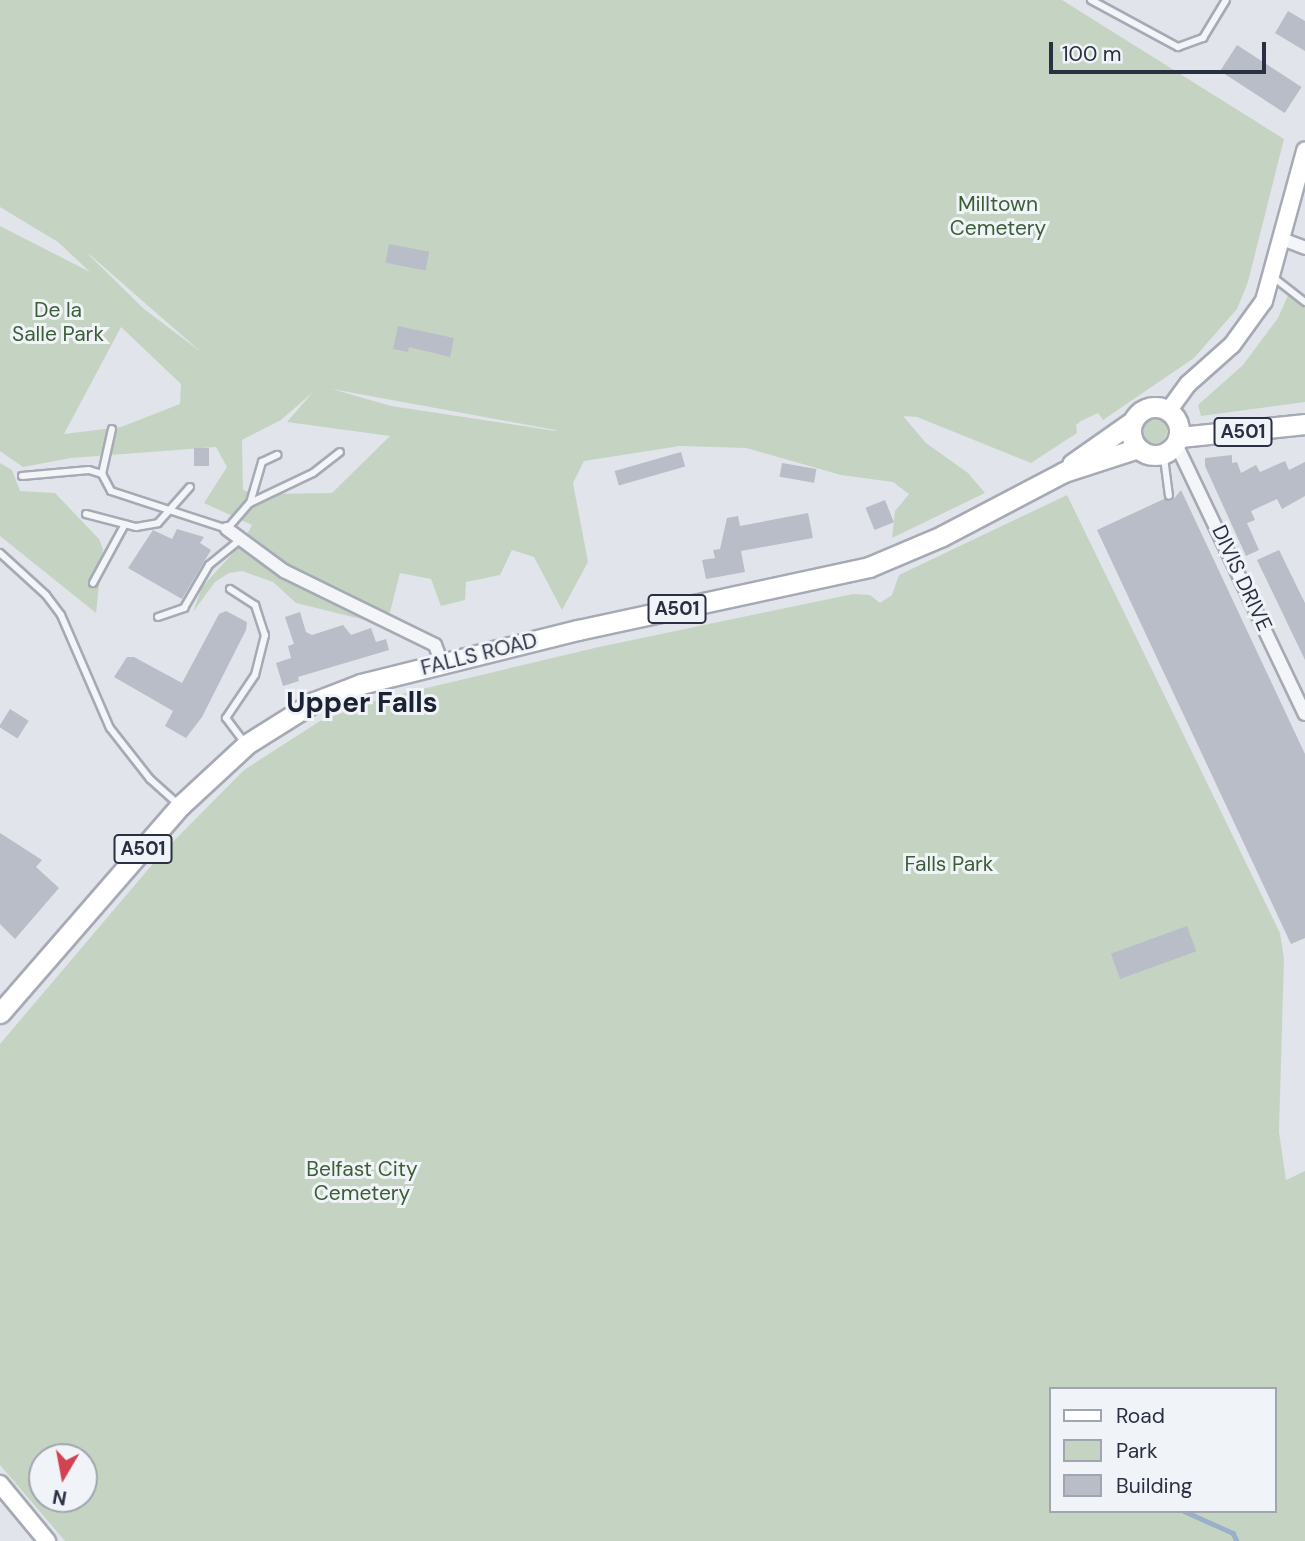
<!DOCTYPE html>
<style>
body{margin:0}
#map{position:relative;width:1305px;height:1541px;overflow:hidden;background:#e1e4ea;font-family:"DM Sans",sans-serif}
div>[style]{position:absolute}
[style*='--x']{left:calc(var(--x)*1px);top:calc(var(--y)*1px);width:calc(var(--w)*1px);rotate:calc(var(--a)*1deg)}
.green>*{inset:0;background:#c5d4c2}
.round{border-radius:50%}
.stream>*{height:4.5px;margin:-2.25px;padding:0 2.25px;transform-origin:2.25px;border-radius:2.25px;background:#9bafcb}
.building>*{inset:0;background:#b8bdc7;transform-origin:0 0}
.roads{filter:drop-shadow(2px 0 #a6aab4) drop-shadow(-2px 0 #a6aab4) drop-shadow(0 2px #a6aab4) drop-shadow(0 -2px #a6aab4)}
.lane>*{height:6px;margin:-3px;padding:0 3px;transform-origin:3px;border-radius:3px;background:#f4f5f8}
.street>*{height:12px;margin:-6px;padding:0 6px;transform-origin:6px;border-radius:6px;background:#f4f5f8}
.secondary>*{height:16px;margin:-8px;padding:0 8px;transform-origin:8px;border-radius:8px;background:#fff}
.primary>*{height:19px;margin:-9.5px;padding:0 9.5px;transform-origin:9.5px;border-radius:9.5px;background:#fff}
.primary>.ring{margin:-9.5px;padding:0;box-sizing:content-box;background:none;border:19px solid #fff;border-radius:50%}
span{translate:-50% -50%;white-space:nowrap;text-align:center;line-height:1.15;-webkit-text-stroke:6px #f0f3f7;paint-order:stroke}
.shield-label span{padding:2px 5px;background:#f0f3f7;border:2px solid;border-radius:5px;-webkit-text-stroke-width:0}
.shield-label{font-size:19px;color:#293042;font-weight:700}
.park-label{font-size:21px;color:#3b5e36}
.street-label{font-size:21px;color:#293042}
.district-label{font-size:28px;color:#1b2233;font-weight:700}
.legend{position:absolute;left:1049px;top:1387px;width:228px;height:126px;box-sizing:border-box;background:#f0f3f7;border:2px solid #a0a5af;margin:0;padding:9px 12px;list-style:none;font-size:21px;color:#293042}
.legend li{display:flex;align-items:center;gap:14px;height:35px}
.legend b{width:35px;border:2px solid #a0a5af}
.north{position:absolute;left:28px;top:1443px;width:70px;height:70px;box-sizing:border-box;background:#f0f3f7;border:2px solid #a0a5af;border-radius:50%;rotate:190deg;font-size:19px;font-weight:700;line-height:28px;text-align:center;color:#293042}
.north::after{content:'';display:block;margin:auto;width:24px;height:32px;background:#d14351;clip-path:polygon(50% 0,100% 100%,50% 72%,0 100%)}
.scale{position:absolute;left:1049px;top:42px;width:217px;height:32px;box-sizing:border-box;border:4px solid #293042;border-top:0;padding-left:9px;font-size:21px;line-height:24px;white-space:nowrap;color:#293042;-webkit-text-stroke:5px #f0f3f7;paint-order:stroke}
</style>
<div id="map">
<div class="green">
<div style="clip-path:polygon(evenodd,0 0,1062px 0,1284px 139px,1248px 282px,1237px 309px,1194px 358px,1103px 420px,1098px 413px,1081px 421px,1076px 425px,1077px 433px,1031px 463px,917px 417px,903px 416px,926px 443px,968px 473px,985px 493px,892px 538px,895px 511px,909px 494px,893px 482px,841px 475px,746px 448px,680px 446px,584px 461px,573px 483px,588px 562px,562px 610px,534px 557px,512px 550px,500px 575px,466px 582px,465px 600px,441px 606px,431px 579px,400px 573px,390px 612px,365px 620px,296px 603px,273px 582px,242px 571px,229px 573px,215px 582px,193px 612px,202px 587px,243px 542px,252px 525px,204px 503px,227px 467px,216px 447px,71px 458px,23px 467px,0 451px,0 226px,90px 272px,58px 242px,0 207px,0 0,88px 254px,89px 254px,201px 352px,144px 309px,88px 254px,0 0,121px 327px,181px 384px,180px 404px,121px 427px,64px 434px,121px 327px,0 0,332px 389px,555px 430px,556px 431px,391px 406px,332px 389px,0 0,313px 392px,287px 422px,390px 436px,332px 493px,268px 494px,266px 497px,243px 490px,242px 440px,281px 420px,313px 392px)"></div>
<div style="clip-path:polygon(1289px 293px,1305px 306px,1305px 402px,1201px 416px,1198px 405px,1243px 365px,1278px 318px)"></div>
<div class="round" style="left:1139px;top:416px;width:28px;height:28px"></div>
<div style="clip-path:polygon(0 463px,12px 470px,20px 491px,55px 493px,99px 539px,103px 549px,96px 613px,0 536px)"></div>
<div style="clip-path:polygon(evenodd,1067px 495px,1280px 933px,1284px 959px,1279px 1132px,1286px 1180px,1305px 1171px,1305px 1541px,65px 1541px,0 1465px,0 1044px,162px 853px,244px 770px,320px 721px,380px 699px,599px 647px,853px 594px,870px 595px,880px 603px,892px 595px,899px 575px,1067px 495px,1051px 1389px,1275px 1389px,1275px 1511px,1051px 1511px,1051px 1389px,1067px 495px,42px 1457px,84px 1457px,84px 1499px,42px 1499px,42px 1457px)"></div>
</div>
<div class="stream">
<div style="--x:1184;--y:1511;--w:54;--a:24.2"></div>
<div style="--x:1233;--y:1533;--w:9;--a:63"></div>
</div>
<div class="building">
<div style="clip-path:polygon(1288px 11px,1305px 21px,1305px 51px,1275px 33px)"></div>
<div style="left:1237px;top:45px;width:77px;height:31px;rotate:33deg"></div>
<div style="left:389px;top:244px;width:41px;height:19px;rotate:11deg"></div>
<div style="clip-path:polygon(398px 326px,454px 338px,450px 357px,409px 347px,408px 352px,393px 349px)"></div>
<div style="left:194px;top:448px;width:15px;height:18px"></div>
<div style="left:681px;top:452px;width:15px;height:69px;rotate:74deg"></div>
<div style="clip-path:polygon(1232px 455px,1232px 463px,1237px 462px,1241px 473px,1256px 465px,1260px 472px,1285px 461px,1289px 470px,1305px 462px,1305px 496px,1282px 509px,1277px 499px,1251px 511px,1255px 520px,1247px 523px,1259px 550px,1246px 556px,1205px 466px,1205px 458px)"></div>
<div style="left:782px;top:463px;width:35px;height:14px;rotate:10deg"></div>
<div style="clip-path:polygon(1181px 490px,1305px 754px,1305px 938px,1291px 944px,1097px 530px,1164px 499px,1172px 501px)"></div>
<div style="left:885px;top:500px;width:24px;height:21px;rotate:68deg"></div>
<div style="clip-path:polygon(808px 513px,813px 538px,741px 551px,745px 572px,706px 579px,702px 560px,715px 558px,713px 550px,720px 549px,727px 518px,738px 516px,740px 526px)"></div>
<div style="clip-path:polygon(177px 529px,204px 537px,200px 543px,211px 550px,182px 599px,128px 568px,153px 530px,172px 539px)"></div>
<div style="clip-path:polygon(1279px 550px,1305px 603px,1305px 660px,1257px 560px)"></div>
<div style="clip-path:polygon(226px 611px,247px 622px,246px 630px,202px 717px,186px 738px,165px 726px,173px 711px,114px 677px,127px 657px,134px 657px,182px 683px,219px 614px)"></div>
<div style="clip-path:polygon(300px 612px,306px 632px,312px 635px,343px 625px,351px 635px,371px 628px,376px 642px,386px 639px,389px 650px,298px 677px,299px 681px,283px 686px,276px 663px,291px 658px,288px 646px,294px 644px,285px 617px)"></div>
<div style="left:10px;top:709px;width:22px;height:21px;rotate:32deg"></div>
<div style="clip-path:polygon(0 833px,42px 860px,36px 867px,59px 888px,15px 939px,0 924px)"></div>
<div style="left:1187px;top:926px;width:27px;height:81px;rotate:70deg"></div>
</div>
<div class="roads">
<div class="lane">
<div style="--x:1091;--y:0;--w:99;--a:28.4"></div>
<div style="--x:1178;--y:47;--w:27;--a:-20"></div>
<div style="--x:1203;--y:38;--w:44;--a:-58.8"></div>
<div style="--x:1273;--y:277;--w:41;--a:38"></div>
<div style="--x:1163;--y:450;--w:46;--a:82.6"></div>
<div style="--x:102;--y:474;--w:46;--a:-77.5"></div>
<div style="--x:22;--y:476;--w:67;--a:-5.1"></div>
<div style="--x:89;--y:470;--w:14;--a:17"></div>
<div style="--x:102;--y:474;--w:19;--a:62"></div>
<div style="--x:111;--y:491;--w:122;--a:18.1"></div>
<div style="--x:227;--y:529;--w:35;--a:-49"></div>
<div style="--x:250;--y:503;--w:70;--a:-25.5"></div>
<div style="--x:313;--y:473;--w:34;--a:-38"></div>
<div style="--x:250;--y:503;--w:43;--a:-73.7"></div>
<div style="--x:262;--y:462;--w:17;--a:-25"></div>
<div style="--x:86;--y:514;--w:52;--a:14.6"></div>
<div style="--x:136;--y:527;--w:22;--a:-10"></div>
<div style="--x:158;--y:523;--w:48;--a:-48.4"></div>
<div style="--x:0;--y:553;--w:62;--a:42.4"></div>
<div style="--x:46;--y:595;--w:25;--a:53"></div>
<div style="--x:61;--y:615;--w:123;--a:66.6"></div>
<div style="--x:110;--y:728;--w:65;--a:51.9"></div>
<div style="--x:150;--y:779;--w:39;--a:42"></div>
<div style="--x:93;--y:583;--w:67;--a:-61.5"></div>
<div style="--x:230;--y:589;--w:30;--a:33"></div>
<div style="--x:255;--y:605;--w:32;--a:72"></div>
<div style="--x:265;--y:635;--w:41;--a:104"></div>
<div style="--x:255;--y:675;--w:52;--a:124"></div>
<div style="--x:226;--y:718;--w:31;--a:53"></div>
<div style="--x:158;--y:617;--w:28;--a:-19"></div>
<div style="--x:184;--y:608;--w:50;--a:-59.8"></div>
<div style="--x:209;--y:565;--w:41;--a:-39.1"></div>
</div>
<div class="street">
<div style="--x:1282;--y:239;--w:25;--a:21"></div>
<div style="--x:1176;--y:444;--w:299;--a:64.5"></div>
<div style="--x:227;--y:529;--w:71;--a:36.4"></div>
<div style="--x:284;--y:571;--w:168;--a:26.1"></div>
<div style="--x:435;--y:645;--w:19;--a:69"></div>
</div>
<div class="secondary">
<div style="--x:1169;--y:410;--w:32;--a:-54"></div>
<div style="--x:1188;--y:384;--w:59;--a:-41.6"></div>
<div style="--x:1232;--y:345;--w:54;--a:-54"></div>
<div style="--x:1264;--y:301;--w:156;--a:-74.7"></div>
<div style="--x:0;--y:1484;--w:74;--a:50.5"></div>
</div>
<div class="primary">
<div class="ring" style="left:1131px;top:407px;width:29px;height:29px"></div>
<div style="--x:1180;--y:437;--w:126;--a:-5.9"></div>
<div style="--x:1072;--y:464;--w:73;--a:-35"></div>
<div style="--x:0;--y:1013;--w:274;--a:-49"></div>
<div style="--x:180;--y:806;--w:91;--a:-42.8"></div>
<div style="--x:247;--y:744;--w:79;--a:-32.1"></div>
<div style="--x:314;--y:702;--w:50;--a:-21"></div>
<div style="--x:361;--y:684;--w:224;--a:-14"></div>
<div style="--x:578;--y:630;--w:298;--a:-12.2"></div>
<div style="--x:869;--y:567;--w:79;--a:-23"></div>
<div style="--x:942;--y:536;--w:138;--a:-27.7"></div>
<div style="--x:1064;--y:472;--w:75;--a:-17.9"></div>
</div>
</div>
<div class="shield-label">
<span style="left:1243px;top:432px">A501</span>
<span style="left:677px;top:609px">A501</span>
<span style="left:143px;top:849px">A501</span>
</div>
<div class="park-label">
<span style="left:998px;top:216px">Milltown<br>Cemetery</span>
<span style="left:58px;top:322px">De la<br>Salle Park</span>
<span style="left:949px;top:864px">Falls Park</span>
<span style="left:362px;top:1181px">Belfast City<br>Cemetery</span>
</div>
<div class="street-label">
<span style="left:1242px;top:578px;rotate:65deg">DIVIS DRIVE</span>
<span style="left:479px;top:654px;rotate:-14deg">FALLS ROAD</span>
</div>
<div class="district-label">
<span style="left:362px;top:703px">Upper Falls</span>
</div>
<ul class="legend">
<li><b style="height:9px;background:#fff"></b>Road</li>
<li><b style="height:19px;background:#c5d4c2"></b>Park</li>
<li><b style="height:19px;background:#b8bdc7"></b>Building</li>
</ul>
<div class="north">N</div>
<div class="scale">100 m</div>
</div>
